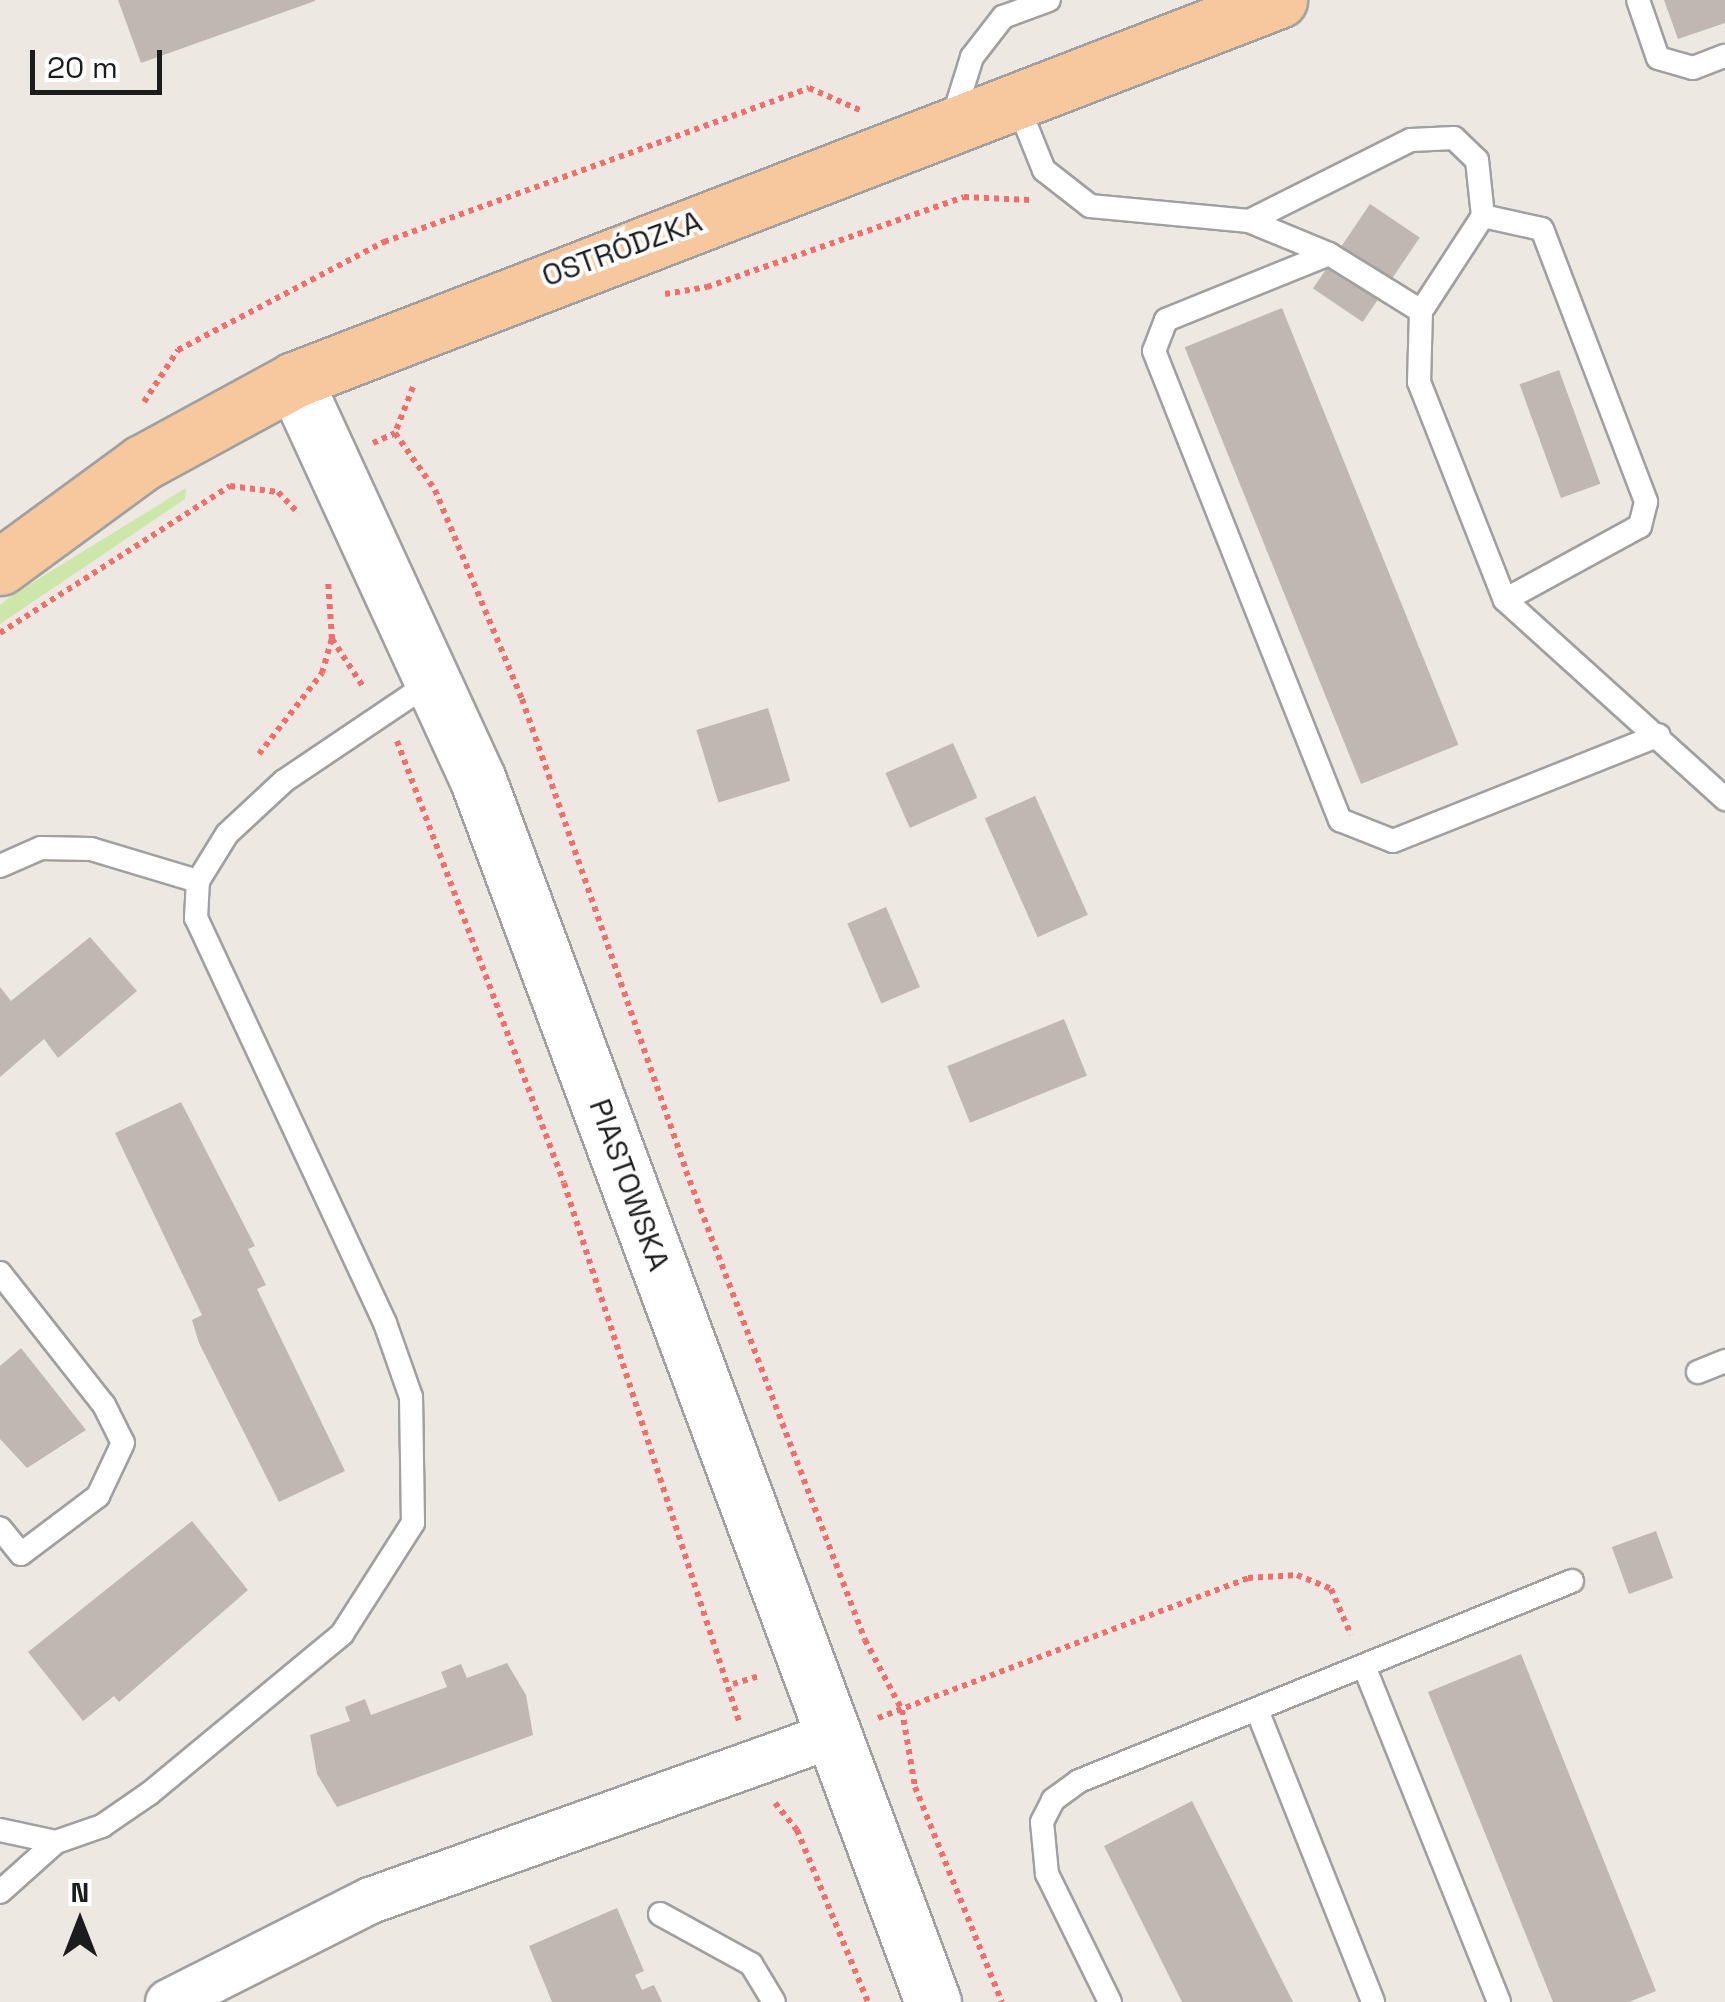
<!DOCTYPE html>
<meta charset="utf-8">
<style>
body{margin:0}
#map{position:relative;width:1725px;height:2002px;overflow:hidden;background:#ede8e2;font-family:"Space Grotesk",sans-serif}
div>[style]{position:absolute}
[style*='--x']{left:calc(var(--x)*1px);top:calc(var(--y)*1px);width:calc(var(--w)*1px);rotate:calc(var(--a)*1deg)}
.grass>*{inset:0;background:#cde6a9}
.building>*{inset:0;background:#c1b7b2;transform-origin:0 0}
.path>*{height:6px;margin-top:-3px;transform-origin:0;background:repeating-linear-gradient(90deg,#f36d6d 0 5px,transparent 0 10px)}
.roads{filter:drop-shadow(2px 0 #a0a0a0) drop-shadow(-2px 0 #a0a0a0) drop-shadow(0 2px #a0a0a0) drop-shadow(0 -2px #a0a0a0)}
.service>*{height:22px;margin:-11px;padding:0 11px;transform-origin:11px;border-radius:11px;background:#fff}
.minor>*{height:45px;margin:-22.5px;padding:0 22.5px;transform-origin:22.5px;border-radius:22.5px;background:#fff}
.tertiary>*{height:55px;margin:-27.5px;padding:0 27.5px;transform-origin:27.5px;border-radius:27.5px;background:#fff}
.primary>*{height:55px;margin:-27.5px;padding:0 27.5px;transform-origin:27.5px;border-radius:27.5px;background:#f7c79d}
span{translate:-50% -50%;white-space:nowrap;text-align:center;line-height:1.15;-webkit-text-stroke:8px #fff;paint-order:stroke}
.street-label{font-size:30px;color:#1c1c1c}
.north{position:absolute;left:30px;top:1872px;width:100px;height:100px;-webkit-text-stroke:8px #fff;paint-order:stroke;rotate:0deg;font-size:28px;font-weight:700;line-height:40px;text-align:center;color:#1c1c1c}
.north::after{content:'';display:block;margin:auto;width:35px;height:45px;background:#1c1c1c;clip-path:polygon(50% 0,100% 100%,50% 72%,0 100%)}
.scale{position:absolute;left:30px;top:50px;width:132px;height:45px;box-sizing:border-box;border:5px solid #1c1c1c;border-top:0;padding-left:12px;font-size:30px;line-height:35px;white-space:nowrap;color:#1c1c1c;-webkit-text-stroke:8px #fff;paint-order:stroke}
</style>
<div id="map">
<div class="grass">
<div style="clip-path:polygon(186px 488px,185px 499px,0 624px,0 605px,14px 594px)"></div>
</div>
<div class="building">
<div style="clip-path:polygon(118px 0,315px 0,315px 1px,141px 63px)"></div>
<div style="clip-path:polygon(1664px 0,1725px 0,1725px 23px,1678px 39px)"></div>
<div style="left:1370px;top:204px;width:60px;height:102px;rotate:34deg"></div>
<div style="left:1282px;top:308px;width:471px;height:105px;rotate:68deg"></div>
<div style="left:1559px;top:370px;width:121px;height:42px;rotate:70deg"></div>
<div style="left:768px;top:708px;width:76px;height:75px;rotate:73deg"></div>
<div style="left:953px;top:743px;width:60px;height:74px;rotate:66deg"></div>
<div style="left:1035px;top:796px;width:130px;height:55px;rotate:66deg"></div>
<div style="left:886px;top:907px;width:87px;height:42px;rotate:67deg"></div>
<div style="clip-path:polygon(90px 937px,137px 991px,58px 1058px,44px 1039px,0 1077px,0 987px,11px 1001px)"></div>
<div style="left:1064px;top:1019px;width:61px;height:126px;rotate:68deg"></div>
<div style="clip-path:polygon(181px 1102px,255px 1246px,248px 1249px,266px 1285px,257px 1289px,345px 1471px,279px 1502px,199px 1343px,192px 1320px,202px 1315px,115px 1133px)"></div>
<div style="clip-path:polygon(21px 1348px,86px 1430px,27px 1468px,0 1439px,0 1366px)"></div>
<div style="clip-path:polygon(192px 1521px,248px 1590px,119px 1702px,114px 1696px,83px 1721px,28px 1652px)"></div>
<div style="left:1656px;top:1531px;width:50px;height:47px;rotate:70deg"></div>
<div style="clip-path:polygon(1521px 1654px,1656px 1991px,1629px 2002px,1553px 2002px,1428px 1692px)"></div>
<div style="clip-path:polygon(507px 1663px,526px 1695px,533px 1735px,337px 1807px,317px 1774px,310px 1735px,350px 1721px,345px 1707px,365px 1699px,371px 1715px,447px 1687px,441px 1672px,461px 1664px,467px 1678px)"></div>
<div style="clip-path:polygon(1192px 1801px,1293px 2002px,1182px 2002px,1104px 1846px)"></div>
<div style="clip-path:polygon(617px 1908px,644px 1971px,635px 1975px,642px 1990px,654px 1985px,662px 2002px,552px 2002px,529px 1946px)"></div>
</div>
<div class="path">
<div style="--x:665;--y:294;--w:43;--a:-9.5"></div>
<div style="--x:707;--y:287;--w:272;--a:-19.3"></div>
<div style="--x:964;--y:197;--w:66;--a:2.6"></div>
<div style="--x:413;--y:387;--w:49;--a:111.4"></div>
<div style="--x:395;--y:433;--w:70;--a:54.9"></div>
<div style="--x:435;--y:490;--w:226;--a:67.4"></div>
<div style="--x:522;--y:699;--w:500;--a:70.8"></div>
<div style="--x:686;--y:1171;--w:502;--a:69.11"></div>
<div style="--x:865;--y:1640;--w:79;--a:62.1"></div>
<div style="--x:902;--y:1710;--w:78;--a:80.4"></div>
<div style="--x:915;--y:1787;--w:232;--a:68"></div>
<div style="--x:144;--y:402;--w:62;--a:-56.8"></div>
<div style="--x:178;--y:350;--w:233;--a:-27.7"></div>
<div style="--x:384;--y:242;--w:452;--a:-19.9"></div>
<div style="--x:809;--y:88;--w:56;--a:23.3"></div>
<div style="--x:373;--y:443;--w:24;--a:-24"></div>
<div style="--x:0;--y:633;--w:273;--a:-32.6"></div>
<div style="--x:230;--y:486;--w:48;--a:7.1"></div>
<div style="--x:278;--y:492;--w:30;--a:46"></div>
<div style="--x:332;--y:639;--w:59;--a:56.9"></div>
<div style="--x:397;--y:741;--w:472;--a:69.3"></div>
<div style="--x:564;--y:1183;--w:569;--a:71.98"></div>
<div style="--x:259;--y:754;--w:103;--a:-52.1"></div>
<div style="--x:322;--y:673;--w:35;--a:-74"></div>
<div style="--x:332;--y:639;--w:59;--a:-93.9"></div>
<div style="--x:733;--y:1684;--w:27;--a:-17"></div>
<div style="--x:878;--y:1718;--w:396;--a:-20.7"></div>
<div style="--x:1248;--y:1578;--w:49;--a:-3.5"></div>
<div style="--x:1297;--y:1575;--w:37;--a:22"></div>
<div style="--x:1331;--y:1589;--w:50;--a:66.5"></div>
<div style="--x:775;--y:1803;--w:35;--a:51"></div>
<div style="--x:797;--y:1830;--w:186;--a:67.6"></div>
</div>
<div class="roads">
<div class="service">
<div style="--x:1638;--y:0;--w:61;--a:71"></div>
<div style="--x:1658;--y:58;--w:36;--a:16"></div>
<div style="--x:1693;--y:68;--w:34;--a:-21"></div>
<div style="--x:1015;--y:98;--w:78;--a:68.1"></div>
<div style="--x:1044;--y:170;--w:58;--a:38"></div>
<div style="--x:1090;--y:206;--w:160;--a:5.4"></div>
<div style="--x:1249;--y:221;--w:87;--a:22.4"></div>
<div style="--x:1329;--y:254;--w:108;--a:31.8"></div>
<div style="--x:952;--y:121;--w:67;--a:-72.6"></div>
<div style="--x:972;--y:57;--w:51;--a:-52.2"></div>
<div style="--x:1003;--y:17;--w:49;--a:-20.3"></div>
<div style="--x:1483;--y:216;--w:60;--a:12.4"></div>
<div style="--x:1542;--y:229;--w:292;--a:69.1"></div>
<div style="--x:1646;--y:502;--w:25;--a:104"></div>
<div style="--x:1640;--y:526;--w:154;--a:151.3"></div>
<div style="--x:1249;--y:221;--w:181;--a:-26.6"></div>
<div style="--x:1411;--y:140;--w:43;--a:-2.7"></div>
<div style="--x:1454;--y:138;--w:32;--a:44"></div>
<div style="--x:1477;--y:160;--w:56;--a:83.9"></div>
<div style="--x:1483;--y:216;--w:113;--a:123.1"></div>
<div style="--x:1421;--y:311;--w:71;--a:91.6"></div>
<div style="--x:1419;--y:382;--w:234;--a:68.5"></div>
<div style="--x:1505;--y:600;--w:297;--a:42.1"></div>
<div style="--x:1329;--y:254;--w:176;--a:158"></div>
<div style="--x:1166;--y:320;--w:33;--a:111"></div>
<div style="--x:1154;--y:351;--w:505;--a:68.37"></div>
<div style="--x:1340;--y:820;--w:57;--a:21.6"></div>
<div style="--x:1393;--y:841;--w:286;--a:-21.7"></div>
<div style="--x:0;--y:866;--w:45;--a:-23.7"></div>
<div style="--x:41;--y:848;--w:50;--a:1.1"></div>
<div style="--x:91;--y:849;--w:112;--a:16.7"></div>
<div style="--x:0;--y:1273;--w:168;--a:51.8"></div>
<div style="--x:104;--y:1405;--w:42;--a:63.4"></div>
<div style="--x:123;--y:1443;--w:59;--a:115.3"></div>
<div style="--x:98;--y:1496;--w:96;--a:143"></div>
<div style="--x:21;--y:1554;--w:33;--a:-129"></div>
<div style="--x:1698;--y:1372;--w:29;--a:-22"></div>
<div style="--x:1364;--y:1666;--w:362;--a:68.1"></div>
<div style="--x:1257;--y:1710;--w:314;--a:68.3"></div>
<div style="--x:0;--y:1830;--w:57;--a:12.1"></div>
<div style="--x:56;--y:1842;--w:49;--a:-19.2"></div>
<div style="--x:102;--y:1826;--w:58;--a:-34.5"></div>
<div style="--x:150;--y:1793;--w:249;--a:-39.6"></div>
<div style="--x:342;--y:1634;--w:132;--a:-57.4"></div>
<div style="--x:413;--y:1523;--w:126;--a:-90.9"></div>
<div style="--x:411;--y:1397;--w:78;--a:-109.4"></div>
<div style="--x:385;--y:1323;--w:447;--a:-115"></div>
<div style="--x:196;--y:918;--w:37;--a:-87"></div>
<div style="--x:198;--y:881;--w:55;--a:-58.3"></div>
<div style="--x:227;--y:834;--w:78;--a:-42.9"></div>
<div style="--x:284;--y:781;--w:181;--a:-34"></div>
<div style="--x:0;--y:1892;--w:75;--a:-41.8"></div>
<div style="--x:660;--y:1914;--w:104;--a:28.8"></div>
<div style="--x:751;--y:1964;--w:44;--a:58.8"></div>
<div style="--x:1110;--y:2002;--w:143;--a:-116.2"></div>
<div style="--x:1047;--y:1874;--w:52;--a:-95.5"></div>
<div style="--x:1042;--y:1822;--w:25;--a:-63"></div>
<div style="--x:1053;--y:1800;--w:32;--a:-36"></div>
<div style="--x:1079;--y:1781;--w:532;--a:-22.08"></div>
</div>
<div class="minor">
<div style="--x:168;--y:2002;--w:226;--a:-26.8"></div>
<div style="--x:370;--y:1900;--w:489;--a:-19.7"></div>
</div>
<div class="tertiary">
<div style="--x:294;--y:380;--w:440;--a:65.3"></div>
<div style="--x:478;--y:780;--w:1304;--a:69.58"></div>
</div>
<div class="primary">
<div style="--x:0;--y:567;--w:176;--a:-36.2"></div>
<div style="--x:142;--y:463;--w:173;--a:-28.6"></div>
<div style="--x:294;--y:380;--w:1056;--a:-21.1"></div>
</div>
</div>
<div class="street-label">
<span style="left:622px;top:249px;rotate:-20deg">OSTRÓDZKA</span>
<span style="left:629px;top:1185px;rotate:70deg">PIASTOWSKA</span>
</div>
<div class="north">N</div>
<div class="scale">20 m</div>
</div>
